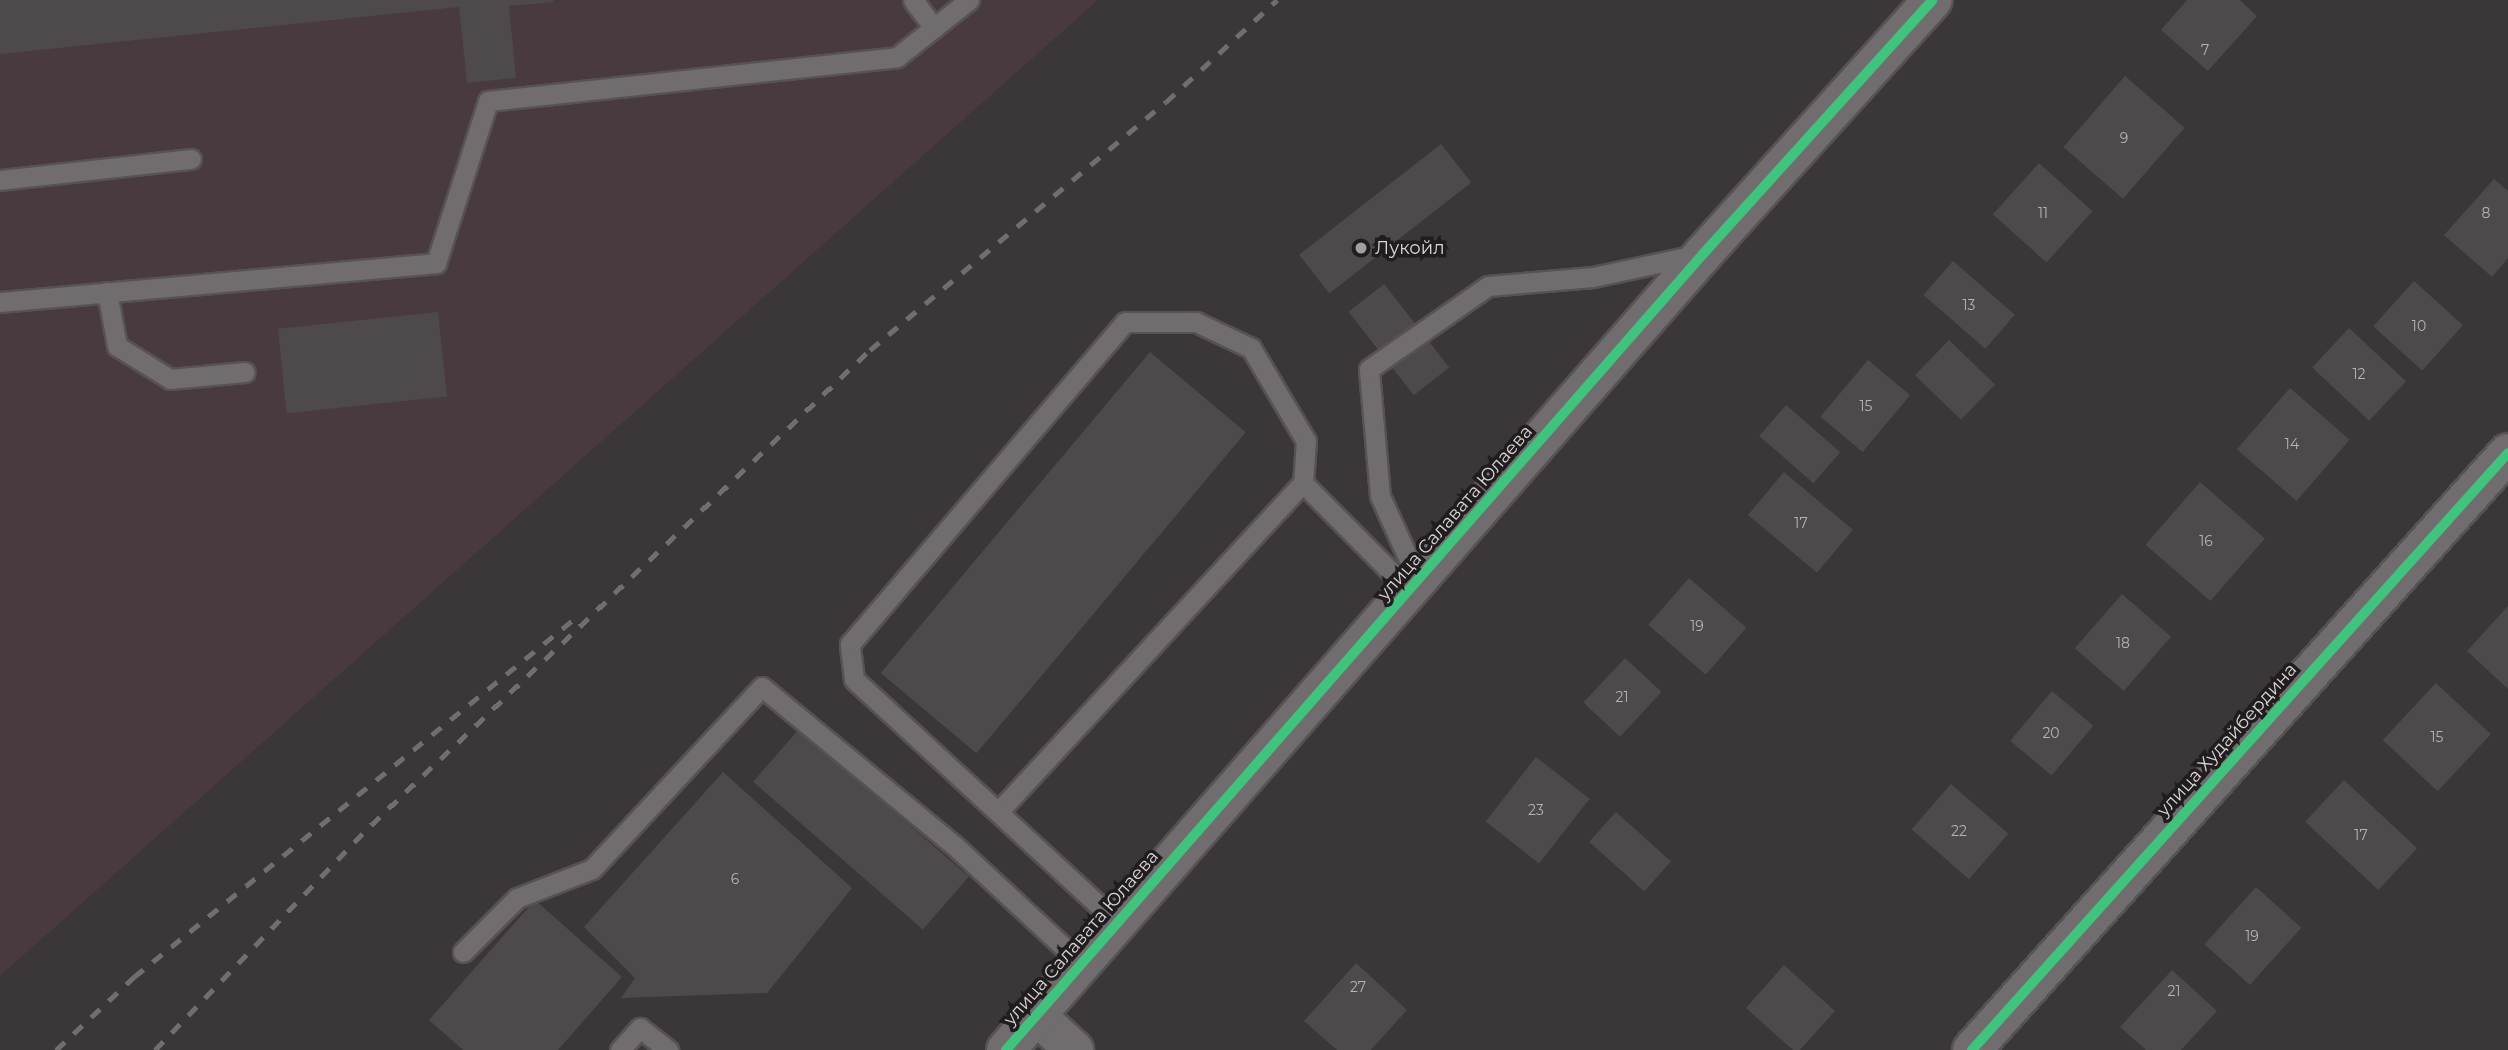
<!DOCTYPE html>
<meta charset="utf-8">
<style>
body{margin:0}
#map{position:relative;width:2508px;height:1050px;overflow:hidden;background:#3b3638;font-family:Montserrat,sans-serif}
div>[style]{position:absolute}
[style*='--x']{left:calc(var(--x)*1px);top:calc(var(--y)*1px);width:calc(var(--w)*1px);rotate:calc(var(--a)*1deg)}
.built>*{inset:0;background:#483a3e}
.building>*{inset:0;background:#4e4a4c;transform-origin:0 0}
.roads{filter:drop-shadow(2px 0 #575253) drop-shadow(-2px 0 #575253) drop-shadow(0 2px #575253) drop-shadow(0 -2px #575253)}
.service>*{height:19px;margin:-9.5px;padding:0 9.5px;transform-origin:9.5px;border-radius:9.5px;background:#716c6e}
.minor>*{height:38px;margin:-19px;padding:0 19px;transform-origin:19px;border-radius:19px;background:#716c6e}
.tertiary>*{height:38px;margin:-19px;padding:0 19px;transform-origin:19px;border-radius:19px;background:#716c6e}
.rail>*{height:5px;margin-top:-2.5px;transform-origin:0;background:repeating-linear-gradient(90deg,#726e6f 0 12px,transparent 0 24px)}
.cycleway>*{height:10px;margin:-5px;padding:0 5px;transform-origin:5px;border-radius:5px;background:#40c37c}
.dots>*{width:19px;height:19px;translate:-50% -50%;box-sizing:border-box;border:4px solid #211d1e;border-radius:50%}
span{translate:-50% -50%;white-space:nowrap;text-align:center;line-height:1.15;-webkit-text-stroke:7px #211d1e;paint-order:stroke}
.number-label{font-size:14px;color:#b7b2b4}
.number-label span{-webkit-text-stroke-width:0}
.poi-label{font-size:18px;color:#dad5d6}
.left{translate:0 -50%;text-align:left}
.street-label{font-size:18px;color:#dad5d6}
</style>
<div id="map">
<div class="built">
<div style="clip-path:polygon(0 0,1098px 0,0 976px)"></div>
</div>
<div class="building">
<div style="clip-path:polygon(0 0,553px 0,553px 2px,509px 6px,516px 78px,467px 83px,459px 7px,0 54px)"></div>
<div style="clip-path:polygon(2187px 0,2240px 0,2257px 16px,2208px 71px,2161px 30px)"></div>
<div style="left:2125px;top:76px;width:79px;height:94px;rotate:41deg"></div>
<div style="left:1441px;top:144px;width:49px;height:180px;rotate:52deg"></div>
<div style="left:2039px;top:163px;width:72px;height:69px;rotate:42deg"></div>
<div style="clip-path:polygon(2494px 179px,2508px 191px,2508px 258px,2492px 277px,2444px 235px)"></div>
<div style="left:1953px;top:261px;width:82px;height:45px;rotate:41deg"></div>
<div style="left:2414px;top:281px;width:66px;height:61px;rotate:42deg"></div>
<div style="left:1384px;top:284px;width:106px;height:45px;rotate:52deg"></div>
<div style="left:438px;top:312px;width:85px;height:161px;rotate:84deg"></div>
<div style="left:2349px;top:328px;width:78px;height:54px;rotate:43deg"></div>
<div style="left:1949px;top:340px;width:64px;height:49px;rotate:44deg"></div>
<div style="left:1150px;top:352px;width:125px;height:419px;rotate:40deg"></div>
<div style="left:1868px;top:360px;width:55px;height:74px;rotate:40deg"></div>
<div style="left:2290px;top:388px;width:79px;height:81px;rotate:41deg"></div>
<div style="left:1786px;top:405px;width:72px;height:41px;rotate:41deg"></div>
<div style="left:1784px;top:472px;width:90px;height:56px;rotate:40deg"></div>
<div style="left:2200px;top:482px;width:86px;height:83px;rotate:41deg"></div>
<div style="left:1689px;top:578px;width:76px;height:62px;rotate:41deg"></div>
<div style="left:2122px;top:594px;width:65px;height:72px;rotate:41deg"></div>
<div style="clip-path:polygon(2508px 606px,2508px 689px,2467px 651px)"></div>
<div style="left:1625px;top:658px;width:50px;height:61px;rotate:43deg"></div>
<div style="left:2436px;top:683px;width:75px;height:78px;rotate:43deg"></div>
<div style="left:2052px;top:691px;width:54px;height:65px;rotate:40deg"></div>
<div style="left:799px;top:729px;width:225px;height:70px;rotate:41deg"></div>
<div style="left:1536px;top:757px;width:68px;height:82px;rotate:38deg"></div>
<div style="clip-path:polygon(723px 772px,852px 888px,767px 993px,621px 998px,635px 978px,584px 927px)"></div>
<div style="left:2344px;top:780px;width:100px;height:57px;rotate:43deg"></div>
<div style="left:1951px;top:784px;width:76px;height:60px;rotate:41deg"></div>
<div style="left:1616px;top:812px;width:74px;height:40px;rotate:42deg"></div>
<div style="left:2256px;top:887px;width:61px;height:77px;rotate:42deg"></div>
<div style="clip-path:polygon(535px 900px,622px 977px,558px 1050px,463px 1050px,429px 1020px)"></div>
<div style="clip-path:polygon(1356px 963px,1407px 1010px,1371px 1050px,1337px 1050px,1304px 1021px)"></div>
<div style="clip-path:polygon(1784px 965px,1835px 1011px,1800px 1050px,1793px 1050px,1746px 1008px)"></div>
<div style="clip-path:polygon(2172px 970px,2217px 1011px,2181px 1050px,2146px 1050px,2120px 1027px)"></div>
</div>
<div class="roads">
<div class="service">
<div style="--x:913;--y:0;--w:35;--a:53"></div>
<div style="--x:0;--y:180;--w:192;--a:-6.3"></div>
<div style="--x:107;--y:292;--w:55;--a:79.5"></div>
<div style="--x:117;--y:346;--w:62;--a:31.9"></div>
<div style="--x:170;--y:379;--w:75;--a:-5.3"></div>
<div style="--x:0;--y:302;--w:438;--a:-5.1"></div>
<div style="--x:436;--y:263;--w:170;--a:-72.2"></div>
<div style="--x:488;--y:101;--w:411;--a:-6.1"></div>
<div style="--x:897;--y:57;--w:92;--a:-38.4"></div>
<div style="--x:1419;--y:582;--w:94;--a:-114.4"></div>
<div style="--x:1380;--y:496;--w:127;--a:-95"></div>
<div style="--x:1369;--y:369;--w:145;--a:-34.9"></div>
<div style="--x:1488;--y:286;--w:105;--a:-4.9"></div>
<div style="--x:1593;--y:277;--w:105;--a:-12.1"></div>
<div style="--x:998;--y:812;--w:449;--a:-47.2"></div>
<div style="--x:1118;--y:923;--w:359;--a:-137.3"></div>
<div style="--x:854;--y:679;--w:35;--a:-97"></div>
<div style="--x:850;--y:644;--w:423;--a:-49.5"></div>
<div style="--x:1125;--y:322;--w:71;--a:0"></div>
<div style="--x:1196;--y:322;--w:61;--a:25.3"></div>
<div style="--x:1251;--y:348;--w:108;--a:59.4"></div>
<div style="--x:1306;--y:441;--w:42;--a:94.1"></div>
<div style="--x:1303;--y:483;--w:152;--a:45.3"></div>
<div style="--x:463;--y:952;--w:76;--a:-45"></div>
<div style="--x:517;--y:898;--w:80;--a:-21.1"></div>
<div style="--x:592;--y:869;--w:249;--a:-47"></div>
<div style="--x:762;--y:687;--w:251;--a:39.5"></div>
<div style="--x:956;--y:847;--w:172;--a:42.9"></div>
<div style="--x:620;--y:1050;--w:30;--a:-48"></div>
<div style="--x:640;--y:1028;--w:36;--a:38"></div>
</div>
<div class="minor">
<div style="--x:1036;--y:1015;--w:52;--a:42.6"></div>
<div style="--x:1972;--y:1050;--w:802;--a:-48.08"></div>
</div>
<div class="tertiary">
<div style="--x:1006;--y:1050;--w:1059;--a:-48.79"></div>
<div style="--x:1704;--y:253;--w:341;--a:-47.9"></div>
</div>
</div>
<div class="rail">
<div style="--x:56;--y:1050;--w:107;--a:-43.1"></div>
<div style="--x:134;--y:977;--w:566;--a:-39.12"></div>
<div style="--x:155;--y:1050;--w:312;--a:-46.2"></div>
<div style="--x:371;--y:825;--w:689;--a:-43.59"></div>
<div style="--x:870;--y:350;--w:386;--a:-40"></div>
<div style="--x:1166;--y:102;--w:151;--a:-42.6"></div>
</div>
<div class="cycleway">
<div style="--x:1006;--y:1050;--w:1059;--a:-48.79"></div>
<div style="--x:1704;--y:253;--w:341;--a:-47.9"></div>
<div style="--x:1972;--y:1050;--w:802;--a:-48.08"></div>
</div>
<div class="dots">
<div style="left:1361px;top:248px;background:#a29d9f"></div>
</div>
<div class="number-label">
<span style="left:2205px;top:50px">7</span>
<span style="left:2124px;top:138px">9</span>
<span style="left:2043px;top:213px">11</span>
<span style="left:2486px;top:213px">8</span>
<span style="left:1969px;top:305px">13</span>
<span style="left:2419px;top:326px">10</span>
<span style="left:2359px;top:374px">12</span>
<span style="left:1866px;top:406px">15</span>
<span style="left:2292px;top:444px">14</span>
<span style="left:1801px;top:523px">17</span>
<span style="left:2206px;top:541px">16</span>
<span style="left:1697px;top:626px">19</span>
<span style="left:2123px;top:643px">18</span>
<span style="left:1622px;top:697px">21</span>
<span style="left:2051px;top:733px">20</span>
<span style="left:2437px;top:737px">15</span>
<span style="left:1536px;top:810px">23</span>
<span style="left:1959px;top:831px">22</span>
<span style="left:2361px;top:835px">17</span>
<span style="left:735px;top:879px">6</span>
<span style="left:2252px;top:936px">19</span>
<span style="left:1358px;top:987px">27</span>
<span style="left:2174px;top:991px">21</span>
</div>
<div class="poi-label">
<span class="left" style="left:1375px;top:248px">Лукойл</span>
</div>
<div class="street-label">
<span style="left:1455px;top:513px;rotate:-49deg">улица Салавата Юлаева</span>
<span style="left:2227px;top:740px;rotate:-48deg">улица Худайбердина</span>
<span style="left:1081px;top:938px;rotate:-49deg">улица Салавата Юлаева</span>
</div>
</div>
